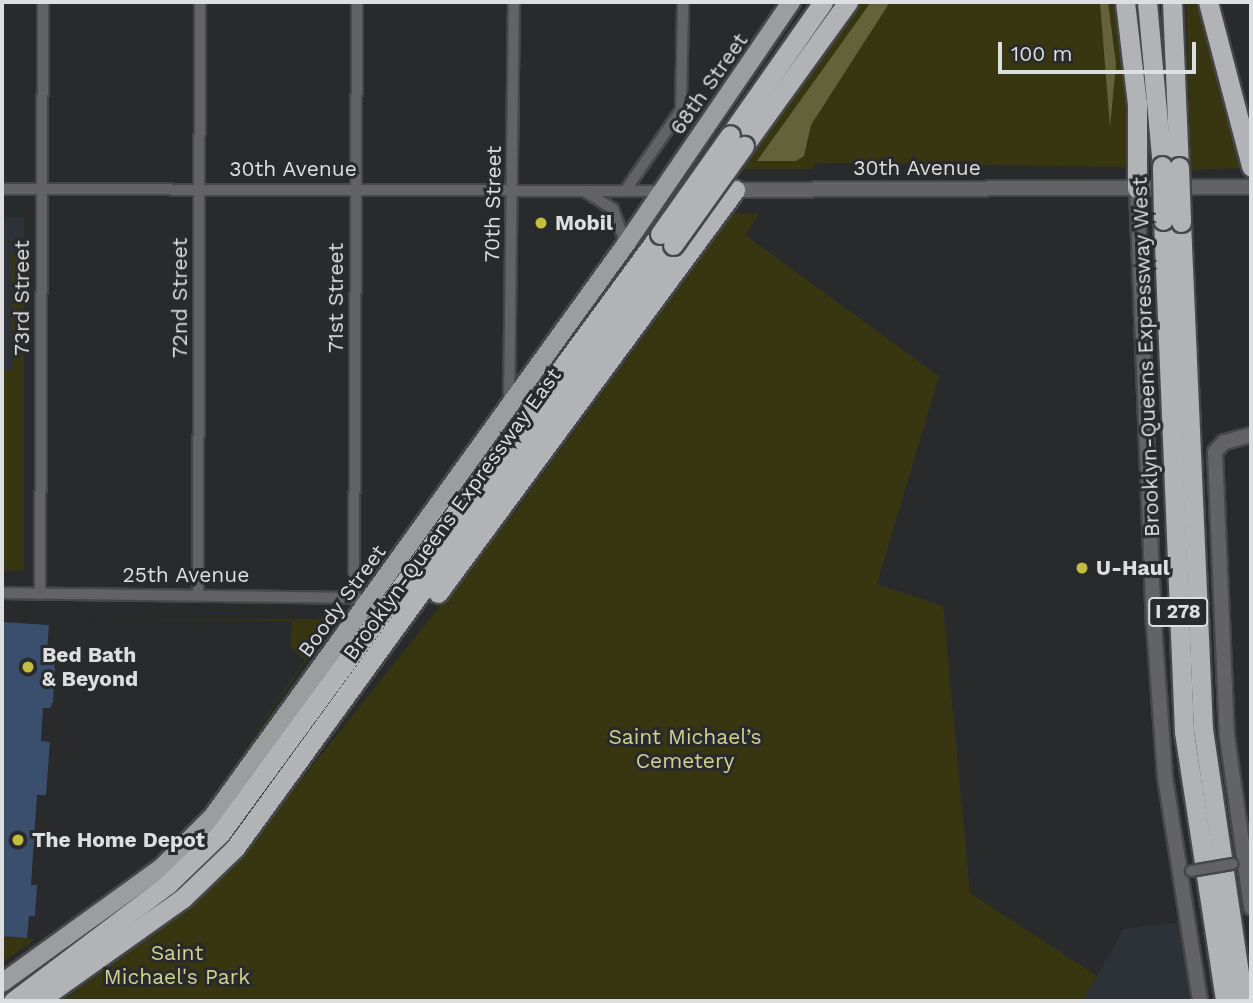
<!DOCTYPE html>
<meta charset="utf-8">
<style>
body{margin:0}
#map{position:relative;width:1253px;height:1003px;overflow:hidden;background:#282a2c;font-family:"Work Sans",sans-serif}
div>[style]{position:absolute}
[style*='--x']{left:calc(var(--x)*1px);top:calc(var(--y)*1px);width:calc(var(--w)*1px);rotate:calc(var(--a)*1deg)}
.built>*{inset:0;background:#2d3239;transform-origin:0 0}
.green>*{inset:0;background:#383611}
.forest>*{inset:0;background:#63623a}
.building>*{inset:0;background:#3a4e6e}
.roads{filter:drop-shadow(2px 0 #454749) drop-shadow(-2px 0 #454749) drop-shadow(0 2px #454749) drop-shadow(0 -2px #454749)}
.minor>*{height:10px;margin:-5px;padding:0 5px;transform-origin:5px;border-radius:5px;background:#636365}
.tertiary>*{height:14px;margin:-7px;padding:0 7px;transform-origin:7px;border-radius:7px;background:#636365}
.primary>*{height:18px;margin:-9px;padding:0 9px;transform-origin:9px;border-radius:9px;background:#9b9d9f}
.motorway>*{height:19px;margin:-9.5px;padding:0 9.5px;transform-origin:9.5px;border-radius:9.5px;background:#b1b3b6}
.bridges{filter:drop-shadow(2px 0 #454749) drop-shadow(-2px 0 #454749) drop-shadow(0 2px #454749) drop-shadow(0 -2px #454749)}
.minor-bridge>*{height:10px;margin:-5px;padding:0 5px;transform-origin:5px;border-radius:5px;background:#636365}
.motorway-bridge>*{height:19px;margin:-9.5px;padding:0 9.5px;transform-origin:9.5px;border-radius:9.5px;background:#b1b3b6}
.dots>*{width:19px;height:19px;translate:-50% -50%;box-sizing:border-box;border:4px solid #282a2c;border-radius:50%}
span{translate:-50% -50%;white-space:nowrap;text-align:center;line-height:1.15;-webkit-text-stroke:6px #282a2c;paint-order:stroke}
.shield-label span{padding:2px 5px;background:#282a2c;border:2px solid;border-radius:5px;-webkit-text-stroke-width:0}
.shield-label{font-size:19px;color:#dddedf;font-weight:700}
.street-label{font-size:21px;color:#dddedf}
.poi-label{font-size:21px;color:#dddedf;font-weight:700}
.left{translate:0 -50%;text-align:left}
.park-label{font-size:21px;color:#d3d18d}
.frame{position:absolute;inset:0;border:4px solid #dddedf;pointer-events:none}
.scale{position:absolute;left:998px;top:42px;width:198px;height:32px;box-sizing:border-box;border:4px solid #dddedf;border-top:0;padding-left:9px;font-size:21px;line-height:24px;white-space:nowrap;color:#dddedf;-webkit-text-stroke:5px #282a2c;paint-order:stroke}
</style>
<div id="map">
<div class="built">
<div style="left:2px;top:217px;width:22px;height:353px"></div>
<div style="clip-path:polygon(1180px 922px,1193px 1001px,1082px 1001px,1124px 929px)"></div>
</div>
<div class="green">
<div style="clip-path:polygon(861px 2px,1119px 2px,1131px 97px,1129px 167px,834px 163px,814px 164px,813px 169px,742px 169px)"></div>
<div style="clip-path:polygon(1186px 2px,1198px 2px,1245px 168px,1191px 170px)"></div>
<div style="clip-path:polygon(734px 213px,759px 214px,745px 235px,939px 376px,877px 584px,943px 606px,970px 893px,1097px 976px,1082px 1001px,62px 1001px,167px 924px,237px 860px,516px 511px)"></div>
<div style="clip-path:polygon(12px 254px,23px 254px,23px 570px,2px 571px,2px 370px,13px 370px)"></div>
<div style="clip-path:polygon(333px 619px,332px 625px,214px 790px,305px 660px,291px 649px,292px 621px,81px 620px)"></div>
<div style="clip-path:polygon(2px 936px,35px 939px,2px 963px)"></div>
</div>
<div class="forest">
<div style="clip-path:polygon(871px 2px,890px 2px,811px 125px,804px 156px,796px 161px,757px 161px)"></div>
<div style="clip-path:polygon(1100px 2px,1108px 2px,1116px 64px,1110px 127px)"></div>
</div>
<div class="building">
<div style="clip-path:polygon(2px 622px,49px 625px,46px 663px,54px 663px,55px 670px,53px 702px,50px 708px,43px 708px,41px 741px,50px 742px,46px 795px,37px 795px,31px 885px,37px 885px,35px 916px,29px 916px,27px 938px,2px 936px)"></div>
</div>
<div class="roads">
<div class="minor">
<div style="--x:2;--y:189;--w:660;--a:0.17"></div>
<div style="--x:625;--y:191;--w:98;--a:-55.3"></div>
<div style="--x:681;--y:110;--w:108;--a:-88.9"></div>
<div style="--x:586;--y:192;--w:32;--a:32"></div>
<div style="--x:613;--y:209;--w:37;--a:70"></div>
<div style="--x:509;--y:405;--w:403;--a:-89.3"></div>
<div style="--x:2;--y:593;--w:356;--a:0.8"></div>
<div style="--x:40;--y:594;--w:592;--a:-89.71"></div>
<div style="--x:198;--y:594;--w:592;--a:-89.81"></div>
<div style="--x:354;--y:594;--w:592;--a:-89.71"></div>
</div>
<div class="tertiary">
<div style="--x:1137;--y:188;--w:436;--a:87.8"></div>
<div style="--x:1154;--y:624;--w:153;--a:85.9"></div>
<div style="--x:1165;--y:777;--w:227;--a:81.1"></div>
<div style="--x:728;--y:190;--w:523;--a:-0.33"></div>
<div style="--x:1251;--y:435;--w:28;--a:165"></div>
<div style="--x:1224;--y:442;--w:13;--a:132"></div>
<div style="--x:1215;--y:452;--w:284;--a:87.6"></div>
<div style="--x:1227;--y:736;--w:173;--a:82"></div>
</div>
<div class="primary">
<div style="--x:2;--y:983;--w:196;--a:-35.9"></div>
<div style="--x:161;--y:868;--w:74;--a:-45"></div>
<div style="--x:213;--y:816;--w:706;--a:-54.17"></div>
<div style="--x:626;--y:244;--w:293;--a:-55.7"></div>
</div>
<div class="motorway">
<div style="--x:1125;--y:2;--w:103;--a:83.3"></div>
<div style="--x:1137;--y:104;--w:84;--a:90"></div>
<div style="--x:1147;--y:2;--w:165;--a:84.8"></div>
<div style="--x:1172;--y:2;--w:165;--a:87.6"></div>
<div style="--x:1208;--y:2;--w:170;--a:75.3"></div>
<div style="--x:730;--y:135;--w:162;--a:-55"></div>
<div style="--x:744;--y:146;--w:178;--a:-54.2"></div>
<div style="--x:1163;--y:220;--w:512;--a:87.65"></div>
<div style="--x:1184;--y:732;--w:272;--a:81.3"></div>
<div style="--x:1181;--y:222;--w:507;--a:87.52"></div>
<div style="--x:1203;--y:729;--w:275;--a:81.6"></div>
<div style="--x:438;--y:593;--w:501;--a:-53.61"></div>
<div style="--x:13;--y:1001;--w:194;--a:-37"></div>
<div style="--x:168;--y:884;--w:72;--a:-43.9"></div>
<div style="--x:220;--y:834;--w:744;--a:-53.75"></div>
<div style="--x:38;--y:1001;--w:178;--a:-35.4"></div>
<div style="--x:183;--y:898;--w:72;--a:-43.9"></div>
<div style="--x:235;--y:848;--w:745;--a:-54.01"></div>
</div>
</div>
<div class="bridges">
<div class="minor-bridge">
<div style="--x:1191;--y:871;--w:42;--a:-9.7"></div>
</div>
<div class="motorway-bridge">
<div style="--x:1162;--y:166;--w:54;--a:88.9"></div>
<div style="--x:1179;--y:167;--w:55;--a:87.9"></div>
<div style="--x:660;--y:234;--w:121;--a:-54.7"></div>
<div style="--x:673;--y:245;--w:122;--a:-54.4"></div>
</div>
</div>
<div class="dots">
<div style="left:541px;top:223px;background:#c3bd3f"></div>
<div style="left:1082px;top:568px;background:#c3bd3f"></div>
<div style="left:28px;top:667px;background:#c3bd3f"></div>
<div style="left:18px;top:840px;background:#c3bd3f"></div>
</div>
<div class="shield-label">
<span style="left:1178px;top:612px">I 278</span>
</div>
<div class="street-label">
<span style="left:709px;top:84px;rotate:-55deg">68th Street</span>
<span style="left:917px;top:168px">30th Avenue</span>
<span style="left:293px;top:169px">30th Avenue</span>
<span style="left:493px;top:204px;rotate:-89deg">70th Street</span>
<span style="left:22px;top:298px;rotate:-90deg">73rd Street</span>
<span style="left:180px;top:298px;rotate:-90deg">72nd Street</span>
<span style="left:336px;top:298px;rotate:-90deg">71st Street</span>
<span style="left:1146px;top:357px;rotate:-92deg">Brooklyn-Queens Expressway West</span>
<span style="left:452px;top:514px;rotate:-54deg">Brooklyn-Queens Expressway East</span>
<span style="left:186px;top:575px">25th Avenue</span>
<span style="left:342px;top:601px;rotate:-54deg">Boody Street</span>
</div>
<div class="poi-label">
<span class="left" style="left:555px;top:223px">Mobil</span>
<span class="left" style="left:1096px;top:568px">U-Haul</span>
<span class="left" style="left:42px;top:667px">Bed Bath<br>&amp; Beyond</span>
<span class="left" style="left:32px;top:840px">The Home Depot</span>
</div>
<div class="park-label">
<span style="left:685px;top:749px">Saint Michael’s<br>Cemetery</span>
<span style="left:177px;top:965px">Saint<br>Michael's Park</span>
</div>
<div class="frame"></div>
<div class="scale">100 m</div>
</div>
